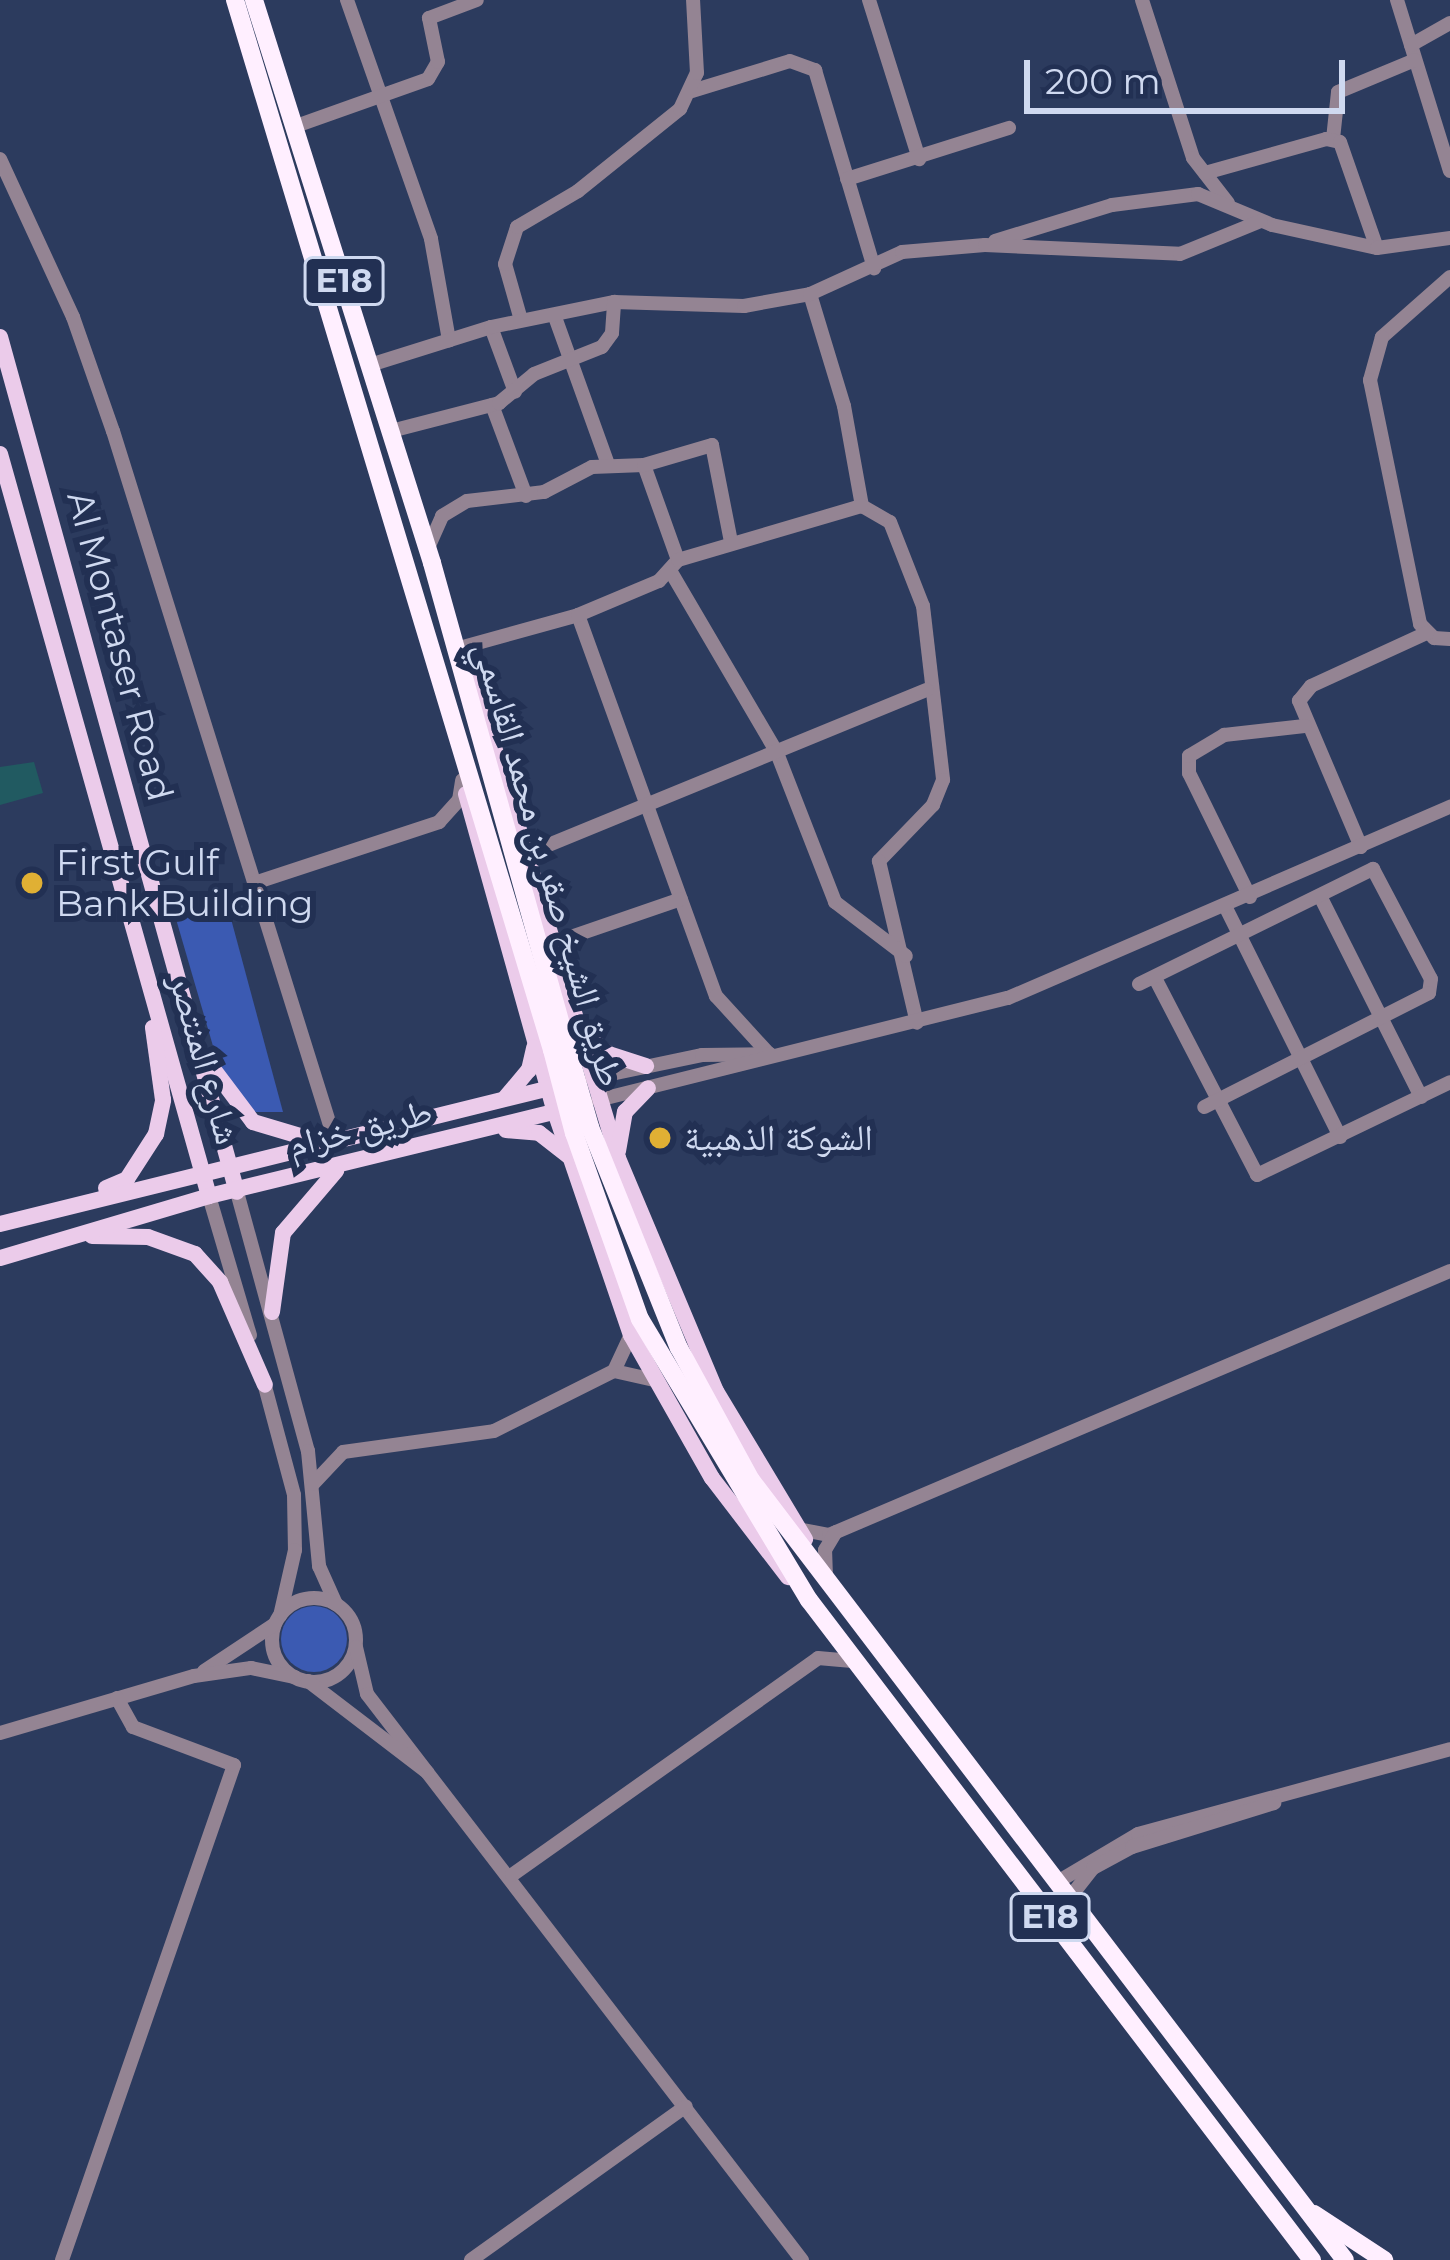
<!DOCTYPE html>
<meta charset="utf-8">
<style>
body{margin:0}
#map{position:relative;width:1450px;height:2260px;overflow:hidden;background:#2c3b5e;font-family:Montserrat,"Noto Naskh Arabic",sans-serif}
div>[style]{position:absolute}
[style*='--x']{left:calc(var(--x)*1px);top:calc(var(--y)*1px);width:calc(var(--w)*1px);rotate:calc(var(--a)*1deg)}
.green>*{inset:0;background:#3b5ab2}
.round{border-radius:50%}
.water>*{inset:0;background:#215a61}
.minor>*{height:14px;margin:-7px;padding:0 7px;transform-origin:7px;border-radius:7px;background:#948493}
.minor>.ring{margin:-7px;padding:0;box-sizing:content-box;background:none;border:14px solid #948493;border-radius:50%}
.major>*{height:16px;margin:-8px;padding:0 8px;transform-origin:8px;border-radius:8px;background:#ebcbea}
.highway>*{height:18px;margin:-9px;padding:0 9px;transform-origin:9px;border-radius:9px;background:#ffefff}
.highway-bridge>*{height:18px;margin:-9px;padding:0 9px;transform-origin:9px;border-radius:9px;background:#ffefff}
.dots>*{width:33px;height:33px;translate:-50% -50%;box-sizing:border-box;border:6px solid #223053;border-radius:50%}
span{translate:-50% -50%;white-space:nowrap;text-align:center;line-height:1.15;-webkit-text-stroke:12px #223053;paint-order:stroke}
.shield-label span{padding:3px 9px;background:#223053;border:3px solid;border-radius:9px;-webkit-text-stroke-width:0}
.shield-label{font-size:33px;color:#cfd9f0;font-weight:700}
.street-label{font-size:36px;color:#cfd9f0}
.poi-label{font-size:36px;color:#cfd9f0}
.left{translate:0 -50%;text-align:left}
.scale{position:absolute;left:1024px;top:60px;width:321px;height:54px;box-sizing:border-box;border:6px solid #cfd9f0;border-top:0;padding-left:15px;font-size:36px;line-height:42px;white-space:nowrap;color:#cfd9f0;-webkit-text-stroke:9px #223053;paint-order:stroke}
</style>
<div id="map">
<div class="green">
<div style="clip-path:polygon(227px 904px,283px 1112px,256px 1112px,235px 1100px,222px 1077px,176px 919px)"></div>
<div class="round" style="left:281px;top:1606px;width:66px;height:66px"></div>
</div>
<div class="water">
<div style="clip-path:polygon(34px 762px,43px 793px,0 805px,0 767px)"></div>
</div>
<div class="minor">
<div style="--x:347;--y:0;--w:253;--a:70.6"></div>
<div style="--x:431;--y:239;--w:103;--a:79.9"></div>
<div style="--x:869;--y:0;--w:167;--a:72.5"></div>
<div style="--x:1142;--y:0;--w:166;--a:72.1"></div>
<div style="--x:1193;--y:158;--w:57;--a:52.1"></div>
<div style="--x:1397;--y:0;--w:179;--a:72.8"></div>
<div style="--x:1411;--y:45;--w:45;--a:-29.4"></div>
<div style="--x:692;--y:91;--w:102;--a:-17"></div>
<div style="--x:790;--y:61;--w:27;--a:20"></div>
<div style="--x:815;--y:70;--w:207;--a:73.4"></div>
<div style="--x:296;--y:126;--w:140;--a:-19.6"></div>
<div style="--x:428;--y:79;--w:20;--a:-60"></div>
<div style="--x:438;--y:62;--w:45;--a:-101.6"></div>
<div style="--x:429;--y:18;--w:51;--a:-20.6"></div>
<div style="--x:1333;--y:139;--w:47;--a:-83.9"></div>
<div style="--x:1338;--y:92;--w:83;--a:-22.6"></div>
<div style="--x:0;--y:159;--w:174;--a:65.2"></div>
<div style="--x:73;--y:317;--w:121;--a:70.7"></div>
<div style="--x:113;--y:431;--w:744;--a:72.64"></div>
<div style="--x:1205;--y:173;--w:126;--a:-15.7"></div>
<div style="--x:1326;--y:139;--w:14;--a:12"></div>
<div style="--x:1340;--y:142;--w:112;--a:70.8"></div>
<div style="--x:847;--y:179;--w:170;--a:-17.5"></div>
<div style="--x:995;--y:241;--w:122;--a:-17.1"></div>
<div style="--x:1112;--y:205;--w:87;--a:-7.3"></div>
<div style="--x:1198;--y:194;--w:80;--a:22.7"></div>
<div style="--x:1272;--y:225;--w:107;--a:12.4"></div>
<div style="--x:1377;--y:248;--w:74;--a:-7.8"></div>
<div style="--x:1450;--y:277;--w:91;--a:138.6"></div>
<div style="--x:1382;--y:337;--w:45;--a:105.6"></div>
<div style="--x:1370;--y:380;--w:249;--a:78.4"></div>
<div style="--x:1420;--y:624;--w:20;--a:45"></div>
<div style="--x:1434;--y:638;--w:16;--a:4"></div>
<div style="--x:810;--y:294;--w:117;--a:73.1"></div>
<div style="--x:844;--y:406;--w:102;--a:79.8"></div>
<div style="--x:862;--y:506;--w:32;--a:30"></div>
<div style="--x:890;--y:522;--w:90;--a:68.6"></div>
<div style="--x:923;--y:606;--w:175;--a:83.4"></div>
<div style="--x:943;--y:780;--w:27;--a:112"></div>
<div style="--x:933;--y:805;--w:78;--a:134"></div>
<div style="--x:879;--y:861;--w:166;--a:76.8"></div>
<div style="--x:555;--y:317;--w:156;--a:70.2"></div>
<div style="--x:521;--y:320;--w:58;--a:-105.9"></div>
<div style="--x:505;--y:264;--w:39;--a:-72"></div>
<div style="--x:517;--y:227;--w:71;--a:-30.5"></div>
<div style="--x:578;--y:191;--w:131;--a:-38.8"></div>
<div style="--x:680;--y:109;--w:40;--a:-65"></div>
<div style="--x:697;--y:73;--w:73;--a:-93.1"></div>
<div style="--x:491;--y:327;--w:69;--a:69.7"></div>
<div style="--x:370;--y:365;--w:127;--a:-17.4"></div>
<div style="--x:491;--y:327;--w:126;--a:-11.5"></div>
<div style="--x:614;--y:302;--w:130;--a:1.8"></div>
<div style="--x:744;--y:306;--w:67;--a:-10.3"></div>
<div style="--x:810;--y:294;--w:101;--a:-24.5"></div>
<div style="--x:902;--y:252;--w:83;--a:-4.8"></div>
<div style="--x:985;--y:245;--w:195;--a:2.6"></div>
<div style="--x:1180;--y:254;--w:87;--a:-22.2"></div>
<div style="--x:492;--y:405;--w:97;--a:69.5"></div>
<div style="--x:391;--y:431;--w:112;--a:-14.5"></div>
<div style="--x:499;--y:403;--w:45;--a:-39.6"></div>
<div style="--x:534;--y:374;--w:73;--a:-21.7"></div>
<div style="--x:602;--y:347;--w:17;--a:-54"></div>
<div style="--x:612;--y:333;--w:31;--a:-86"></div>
<div style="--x:644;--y:465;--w:101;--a:70.3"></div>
<div style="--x:428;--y:548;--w:35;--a:-66"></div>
<div style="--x:442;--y:516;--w:29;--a:-31"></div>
<div style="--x:467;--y:501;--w:78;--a:-6.7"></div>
<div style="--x:544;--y:492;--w:54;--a:-27.5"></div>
<div style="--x:592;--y:467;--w:52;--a:-2.2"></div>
<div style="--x:644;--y:465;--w:71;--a:-16.4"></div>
<div style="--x:712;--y:445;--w:99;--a:78.9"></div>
<div style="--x:671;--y:572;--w:210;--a:59.6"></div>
<div style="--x:777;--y:753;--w:160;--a:68.7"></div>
<div style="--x:835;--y:902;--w:89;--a:37.3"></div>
<div style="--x:578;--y:615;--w:405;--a:70.1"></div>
<div style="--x:716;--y:996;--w:79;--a:47.6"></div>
<div style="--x:463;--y:647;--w:119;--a:-15.5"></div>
<div style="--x:578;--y:615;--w:88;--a:-22.8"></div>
<div style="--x:659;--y:581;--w:28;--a:-48"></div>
<div style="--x:678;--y:560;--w:192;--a:-16.4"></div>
<div style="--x:1361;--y:847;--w:159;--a:-113"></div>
<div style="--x:1299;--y:701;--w:19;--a:-51"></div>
<div style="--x:1311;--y:686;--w:128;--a:-24.6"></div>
<div style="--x:529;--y:853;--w:430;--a:-22.3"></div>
<div style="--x:254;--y:883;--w:195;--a:-18.2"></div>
<div style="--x:439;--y:822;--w:30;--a:-48"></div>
<div style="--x:459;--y:800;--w:20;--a:-81"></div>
<div style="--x:1320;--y:896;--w:225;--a:63.3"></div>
<div style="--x:1250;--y:897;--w:138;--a:-116.2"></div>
<div style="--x:1189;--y:773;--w:17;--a:-90"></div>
<div style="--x:1189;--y:756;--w:41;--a:-31"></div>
<div style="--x:1224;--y:735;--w:81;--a:-6.4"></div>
<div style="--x:1226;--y:908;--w:256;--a:63.5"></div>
<div style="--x:556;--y:942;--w:132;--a:-19"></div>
<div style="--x:1155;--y:978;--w:222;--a:62.6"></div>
<div style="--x:1257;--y:1175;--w:214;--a:-25.7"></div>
<div style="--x:1139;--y:984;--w:261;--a:-26.2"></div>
<div style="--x:1373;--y:869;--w:124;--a:62.2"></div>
<div style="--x:1431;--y:979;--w:14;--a:98"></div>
<div style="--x:1429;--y:993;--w:252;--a:153.1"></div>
<div style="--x:592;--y:1078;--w:112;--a:-11.8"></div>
<div style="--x:702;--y:1055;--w:68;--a:-0.8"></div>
<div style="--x:598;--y:1100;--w:422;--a:-14"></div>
<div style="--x:1008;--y:998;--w:482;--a:-23.4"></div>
<div style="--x:237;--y:1192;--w:269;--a:74.7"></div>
<div style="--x:308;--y:1451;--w:116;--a:84.5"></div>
<div style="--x:319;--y:1566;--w:42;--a:65.9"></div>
<div style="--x:209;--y:1196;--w:145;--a:73.6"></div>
<div style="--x:614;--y:1371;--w:41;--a:12.7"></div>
<div style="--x:263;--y:1379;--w:120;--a:75"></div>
<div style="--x:294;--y:1495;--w:55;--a:89"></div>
<div style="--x:295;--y:1550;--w:68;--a:102.8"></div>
<div style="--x:313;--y:1484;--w:44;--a:-46.8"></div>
<div style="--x:343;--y:1452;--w:152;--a:-7.9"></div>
<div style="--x:494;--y:1431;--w:134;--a:-26.6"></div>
<div style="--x:614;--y:1371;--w:40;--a:-65"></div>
<div style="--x:798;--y:1529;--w:32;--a:11"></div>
<div style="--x:829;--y:1535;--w:675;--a:-23.03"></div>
<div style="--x:826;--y:1577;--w:27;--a:-92"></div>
<div style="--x:825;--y:1550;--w:21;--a:-59"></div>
<div class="ring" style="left:272px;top:1598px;width:70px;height:70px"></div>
<div style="--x:356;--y:1647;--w:48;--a:76.8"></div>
<div style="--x:367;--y:1694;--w:714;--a:52.46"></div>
<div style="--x:204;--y:1671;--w:85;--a:-33.5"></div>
<div style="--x:308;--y:1681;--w:150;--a:37.4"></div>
<div style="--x:0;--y:1733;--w:202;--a:-16.4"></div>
<div style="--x:194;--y:1676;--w:58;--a:-8"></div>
<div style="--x:251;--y:1668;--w:45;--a:11.6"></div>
<div style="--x:512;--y:1875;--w:375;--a:-35.3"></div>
<div style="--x:818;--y:1658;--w:37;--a:5"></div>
<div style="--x:1059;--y:1881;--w:92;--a:-30.7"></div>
<div style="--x:1138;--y:1834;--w:323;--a:-15.2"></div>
<div style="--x:1071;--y:1896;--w:36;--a:-52"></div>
<div style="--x:1093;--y:1868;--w:44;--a:-28.3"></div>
<div style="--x:1132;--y:1847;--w:149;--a:-17.2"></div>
<div style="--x:62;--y:2260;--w:524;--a:-70.84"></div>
<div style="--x:234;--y:1765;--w:108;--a:-159.4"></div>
<div style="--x:133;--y:1727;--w:33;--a:-119"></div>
<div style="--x:471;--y:2260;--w:264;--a:-35.6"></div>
</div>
<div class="major">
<div style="--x:0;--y:337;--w:887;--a:74.51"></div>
<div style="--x:0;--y:454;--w:771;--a:74.27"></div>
<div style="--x:466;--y:654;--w:526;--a:73.22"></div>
<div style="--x:618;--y:1158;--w:253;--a:67.2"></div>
<div style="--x:716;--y:1391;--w:173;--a:59"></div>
<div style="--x:466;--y:794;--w:330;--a:74.4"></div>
<div style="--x:555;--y:1112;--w:236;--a:71.2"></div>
<div style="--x:631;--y:1335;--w:164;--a:60.5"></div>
<div style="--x:712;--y:1478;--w:125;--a:52.5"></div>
<div style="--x:584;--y:1034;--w:32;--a:39"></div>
<div style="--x:609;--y:1054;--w:39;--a:18"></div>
<div style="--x:214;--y:1070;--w:65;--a:53.1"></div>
<div style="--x:253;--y:1122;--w:70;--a:16.6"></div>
<div style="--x:506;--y:1097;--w:35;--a:-50"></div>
<div style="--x:529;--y:1070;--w:23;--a:-77"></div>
<div style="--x:506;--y:1130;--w:33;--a:5"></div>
<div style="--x:539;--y:1133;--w:37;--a:38"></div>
<div style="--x:618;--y:1151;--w:40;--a:-80"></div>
<div style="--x:625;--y:1112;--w:33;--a:-46"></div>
<div style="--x:106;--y:1188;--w:23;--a:-23"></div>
<div style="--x:127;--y:1179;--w:54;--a:-57.2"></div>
<div style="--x:156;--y:1134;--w:35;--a:-78"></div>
<div style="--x:163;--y:1100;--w:73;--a:-97.9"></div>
<div style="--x:0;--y:1224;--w:575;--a:-13.89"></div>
<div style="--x:92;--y:1236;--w:56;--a:1"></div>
<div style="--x:148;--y:1237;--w:50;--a:19.9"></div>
<div style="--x:195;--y:1254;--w:38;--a:48"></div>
<div style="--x:220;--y:1282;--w:112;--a:66.4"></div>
<div style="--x:0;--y:1258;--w:218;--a:-16.5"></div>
<div style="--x:209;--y:1196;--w:363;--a:-13.7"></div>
<div style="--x:272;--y:1312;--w:80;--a:-82.1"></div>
<div style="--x:283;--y:1233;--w:82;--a:-49.5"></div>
</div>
<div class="highway">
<div style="--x:235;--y:0;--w:1097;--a:73.2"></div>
<div style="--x:254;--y:0;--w:590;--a:72.45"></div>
<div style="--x:432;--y:563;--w:502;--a:74.38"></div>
<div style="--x:590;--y:1127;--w:238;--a:68.1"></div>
<div style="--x:679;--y:1348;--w:150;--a:61.4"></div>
<div style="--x:751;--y:1480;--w:980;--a:52.71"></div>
<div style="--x:574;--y:1133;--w:197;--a:70.5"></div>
<div style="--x:640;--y:1319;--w:328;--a:59"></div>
<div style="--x:809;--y:1600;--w:830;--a:52.69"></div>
<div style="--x:1314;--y:2214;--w:84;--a:33.3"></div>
</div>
<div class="highway-bridge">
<div style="--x:567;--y:1046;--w:84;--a:74.1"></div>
<div style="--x:552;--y:1050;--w:86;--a:75.2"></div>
</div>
<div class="dots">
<div style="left:32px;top:883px;background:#e0b034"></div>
<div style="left:660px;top:1138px;background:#e0b034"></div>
</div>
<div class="shield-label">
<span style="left:344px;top:281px">E18</span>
<span style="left:1050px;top:1917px">E18</span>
</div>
<div class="street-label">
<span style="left:120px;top:646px;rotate:75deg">Al Montaser Road</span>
<span style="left:549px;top:864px;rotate:74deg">طريق الشيخ صقر بن محمد القاسمي</span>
<span style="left:205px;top:1059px;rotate:74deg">شارع المنتصر</span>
<span style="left:360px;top:1128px;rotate:-14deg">طريق خزام</span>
</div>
<div class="poi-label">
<span class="left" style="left:56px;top:883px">First Gulf<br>Bank Building</span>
<span class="left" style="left:684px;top:1138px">الشوكة الذهبية</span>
</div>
<div class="scale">200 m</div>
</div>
